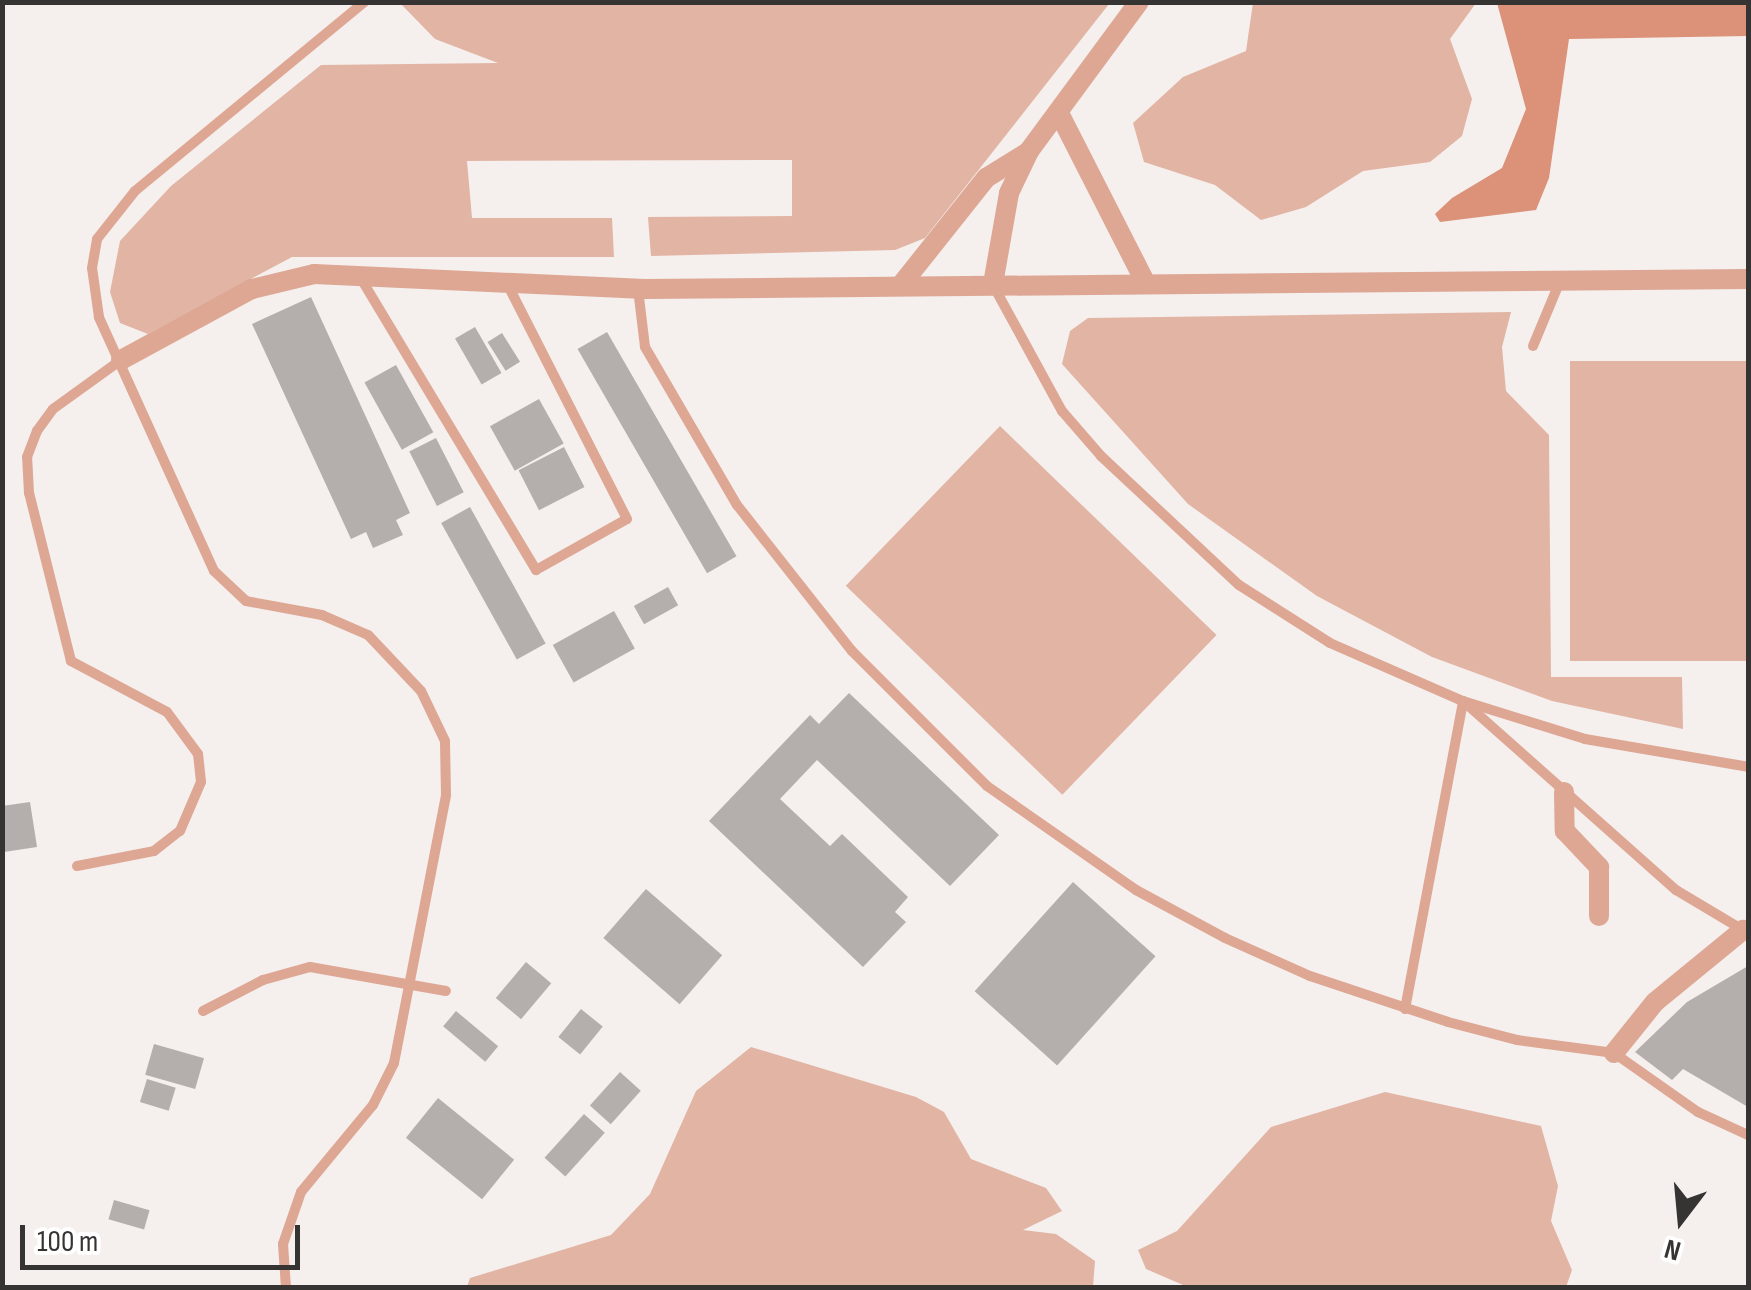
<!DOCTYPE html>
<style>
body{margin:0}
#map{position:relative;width:1751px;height:1290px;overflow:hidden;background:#f5efed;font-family:"Sofia Sans Condensed",sans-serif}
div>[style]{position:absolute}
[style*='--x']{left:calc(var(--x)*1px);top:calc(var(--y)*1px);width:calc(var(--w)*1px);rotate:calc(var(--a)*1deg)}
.green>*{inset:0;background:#e2b4a4;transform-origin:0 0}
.water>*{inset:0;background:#db9278}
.building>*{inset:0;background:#b4afad;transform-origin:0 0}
.lane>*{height:10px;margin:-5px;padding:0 5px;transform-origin:5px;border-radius:5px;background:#dda794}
.street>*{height:20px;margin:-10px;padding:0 10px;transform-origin:10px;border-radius:10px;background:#dda794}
span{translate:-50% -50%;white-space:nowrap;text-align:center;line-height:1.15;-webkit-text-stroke:8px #fff;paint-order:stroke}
.frame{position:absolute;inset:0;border:5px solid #363433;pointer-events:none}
.north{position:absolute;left:1631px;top:1170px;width:100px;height:100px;-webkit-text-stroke:8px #fff;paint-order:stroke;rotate:196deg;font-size:28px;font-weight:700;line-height:40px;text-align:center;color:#363433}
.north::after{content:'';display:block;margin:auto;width:35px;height:45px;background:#363433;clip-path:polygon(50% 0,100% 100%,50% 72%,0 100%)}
.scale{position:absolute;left:20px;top:1225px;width:280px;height:45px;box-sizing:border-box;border:5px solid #363433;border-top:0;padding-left:12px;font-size:30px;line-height:35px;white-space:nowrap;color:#363433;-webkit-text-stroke:8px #fff;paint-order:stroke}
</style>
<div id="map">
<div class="green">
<div style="clip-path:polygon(400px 3px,1109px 3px,1109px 4px,925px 238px,895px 250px,651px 256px,648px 217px,792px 216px,792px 160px,467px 161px,472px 218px,612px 218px,614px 257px,292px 257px,148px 334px,120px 323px,110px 292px,120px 241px,171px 186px,321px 65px,498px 63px,435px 39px)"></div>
<div style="clip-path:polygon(1253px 3px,1476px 3px,1450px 39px,1472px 99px,1462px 136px,1430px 162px,1363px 171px,1306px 207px,1261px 220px,1215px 185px,1144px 162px,1133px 123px,1183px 77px,1246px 51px)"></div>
<div style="clip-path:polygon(1511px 312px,1502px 347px,1506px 391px,1549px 435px,1551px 677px,1682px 677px,1683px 729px,1552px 701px,1432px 657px,1317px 596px,1188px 504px,1062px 364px,1070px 331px,1088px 318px)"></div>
<div style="left:1570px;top:361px;width:178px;height:300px"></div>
<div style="left:1000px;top:426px;width:301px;height:222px;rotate:44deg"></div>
<div style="clip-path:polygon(751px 1047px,916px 1097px,944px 1112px,971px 1159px,1046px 1188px,1062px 1211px,1023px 1230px,1056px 1234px,1095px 1261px,1093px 1287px,467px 1287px,470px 1278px,611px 1235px,650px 1194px,696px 1091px)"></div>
<div style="clip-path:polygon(1385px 1092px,1541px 1126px,1558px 1186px,1551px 1221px,1572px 1270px,1566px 1287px,1190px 1288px,1146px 1269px,1138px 1250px,1177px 1231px,1271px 1127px)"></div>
</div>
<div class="water">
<div style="clip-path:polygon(1497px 3px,1748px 3px,1748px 36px,1569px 39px,1549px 178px,1536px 210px,1440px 222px,1435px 214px,1452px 198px,1502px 168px,1526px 109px)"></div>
</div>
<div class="building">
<div style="clip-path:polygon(311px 297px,410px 513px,396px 520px,403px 535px,373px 548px,366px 532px,351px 539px,252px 324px)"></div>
<div style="left:475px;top:327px;width:53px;height:23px;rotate:60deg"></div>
<div style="left:607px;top:332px;width:259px;height:34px;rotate:60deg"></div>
<div style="left:502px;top:333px;width:34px;height:17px;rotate:58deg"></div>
<div style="left:396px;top:365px;width:77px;height:36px;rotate:61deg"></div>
<div style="left:539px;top:399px;width:51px;height:56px;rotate:61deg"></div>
<div style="left:436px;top:438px;width:61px;height:30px;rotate:63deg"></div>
<div style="left:564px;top:447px;width:45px;height:51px;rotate:63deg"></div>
<div style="left:470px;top:507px;width:156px;height:33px;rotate:61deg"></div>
<div style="left:668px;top:587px;width:21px;height:39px;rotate:61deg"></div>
<div style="left:614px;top:611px;width:43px;height:70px;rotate:61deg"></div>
<div style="clip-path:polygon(849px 693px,999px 835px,950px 886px,817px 760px,780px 799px,830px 846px,842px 834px,908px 897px,895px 912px,906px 922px,863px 967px,709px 821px,810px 715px,819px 724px)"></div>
<div style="clip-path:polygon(30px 802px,37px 847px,4px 852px,2px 806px)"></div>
<div style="left:1073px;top:882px;width:111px;height:147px;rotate:42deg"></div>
<div style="left:646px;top:889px;width:101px;height:65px;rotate:41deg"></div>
<div style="left:526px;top:962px;width:33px;height:47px;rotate:40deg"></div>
<div style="clip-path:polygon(1748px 966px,1748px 1107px,1683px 1069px,1672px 1080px,1635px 1052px,1687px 1002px)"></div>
<div style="left:581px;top:1009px;width:28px;height:36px;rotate:39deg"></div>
<div style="left:456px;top:1011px;width:55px;height:20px;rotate:40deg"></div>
<div style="left:154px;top:1044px;width:52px;height:32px;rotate:16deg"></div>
<div style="left:620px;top:1072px;width:28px;height:45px;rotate:42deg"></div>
<div style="left:147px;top:1079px;width:30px;height:24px;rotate:17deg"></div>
<div style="left:438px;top:1098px;width:98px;height:51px;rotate:39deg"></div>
<div style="left:584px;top:1114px;width:28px;height:59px;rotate:42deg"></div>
<div style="left:114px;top:1200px;width:37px;height:20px;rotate:16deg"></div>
</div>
<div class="lane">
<div style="--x:360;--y:277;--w:342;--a:59"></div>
<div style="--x:536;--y:570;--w:104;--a:-29.3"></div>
<div style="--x:627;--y:519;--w:265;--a:-117"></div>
<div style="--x:993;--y:285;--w:144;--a:61.3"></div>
<div style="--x:1062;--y:411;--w:60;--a:49.1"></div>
<div style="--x:1101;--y:456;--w:189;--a:43.1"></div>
<div style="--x:1239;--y:585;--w:108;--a:32.5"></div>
<div style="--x:1330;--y:643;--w:145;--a:23.6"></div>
<div style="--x:1463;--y:701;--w:128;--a:17.3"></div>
<div style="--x:1585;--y:739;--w:165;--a:9.7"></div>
<div style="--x:638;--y:289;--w:58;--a:83.1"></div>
<div style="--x:645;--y:347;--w:183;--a:59.8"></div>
<div style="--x:737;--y:505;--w:186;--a:51.8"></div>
<div style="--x:852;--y:651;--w:191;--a:45"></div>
<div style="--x:987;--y:786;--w:182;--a:34.9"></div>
<div style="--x:1136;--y:890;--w:101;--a:28.3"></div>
<div style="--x:1225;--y:938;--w:93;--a:24.1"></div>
<div style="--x:1310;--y:976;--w:145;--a:18.4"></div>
<div style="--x:1448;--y:1022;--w:71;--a:14.6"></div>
<div style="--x:1517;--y:1040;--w:98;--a:7.6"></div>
<div style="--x:1614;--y:1053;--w:103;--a:35.1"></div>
<div style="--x:1698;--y:1112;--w:55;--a:24.7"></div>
<div style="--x:1533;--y:346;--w:70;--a:-67.4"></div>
<div style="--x:77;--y:866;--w:78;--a:-11"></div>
<div style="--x:154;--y:851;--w:33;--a:-38"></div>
<div style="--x:180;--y:831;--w:53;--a:-66.8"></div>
<div style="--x:201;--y:782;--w:28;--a:-96"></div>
<div style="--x:198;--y:754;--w:52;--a:-126.4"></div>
<div style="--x:167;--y:712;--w:109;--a:-152"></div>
<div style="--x:71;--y:661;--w:173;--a:-104"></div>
<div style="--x:29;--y:493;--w:36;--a:-93"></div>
<div style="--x:27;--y:457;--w:28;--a:-69"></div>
<div style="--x:37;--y:431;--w:27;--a:-54"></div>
<div style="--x:53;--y:409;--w:84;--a:-35.8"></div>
<div style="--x:1405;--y:1009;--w:313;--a:-79.3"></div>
<div style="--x:1463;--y:701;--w:285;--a:41.6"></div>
<div style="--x:1676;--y:890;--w:78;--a:30.8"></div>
<div style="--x:203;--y:1011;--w:68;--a:-27.3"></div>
<div style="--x:263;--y:980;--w:49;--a:-15.5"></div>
<div style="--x:310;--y:967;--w:138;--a:10"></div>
<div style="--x:286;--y:1288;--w:44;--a:-93.9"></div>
<div style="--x:283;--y:1244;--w:55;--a:-70.9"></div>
<div style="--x:301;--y:1192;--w:113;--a:-50.4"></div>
<div style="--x:373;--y:1105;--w:47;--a:-63.4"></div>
<div style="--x:394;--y:1063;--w:273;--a:-79"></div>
<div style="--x:446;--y:795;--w:54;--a:-91.1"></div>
<div style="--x:445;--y:741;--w:55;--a:-115.6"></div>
<div style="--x:421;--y:691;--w:77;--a:-133.4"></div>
<div style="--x:368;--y:635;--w:50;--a:-156.5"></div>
<div style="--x:322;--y:615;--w:77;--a:-169.6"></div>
<div style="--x:246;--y:601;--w:44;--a:-136.8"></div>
<div style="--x:214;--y:571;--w:279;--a:-114.4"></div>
<div style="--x:99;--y:317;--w:49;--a:-98.1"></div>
<div style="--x:92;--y:268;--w:29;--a:-80"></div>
<div style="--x:97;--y:239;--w:61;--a:-51.6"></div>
<div style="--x:135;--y:191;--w:297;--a:-39.5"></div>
</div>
<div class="street">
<div style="--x:1059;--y:113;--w:190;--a:63"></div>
<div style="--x:993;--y:284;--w:92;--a:-80"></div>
<div style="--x:1009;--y:193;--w:47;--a:-64.5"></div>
<div style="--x:1029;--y:151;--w:185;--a:-53.6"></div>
<div style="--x:901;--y:285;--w:137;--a:-51.5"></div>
<div style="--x:986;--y:178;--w:49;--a:-31.8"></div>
<div style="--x:121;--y:360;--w:149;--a:-28.5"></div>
<div style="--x:252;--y:289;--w:64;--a:-13.6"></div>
<div style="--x:314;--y:274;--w:331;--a:2.6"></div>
<div style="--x:645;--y:289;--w:1103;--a:-0.52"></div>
<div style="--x:1564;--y:792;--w:39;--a:89"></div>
<div style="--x:1565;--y:831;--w:50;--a:46.6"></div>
<div style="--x:1599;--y:867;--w:49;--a:90"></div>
<div style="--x:1614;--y:1053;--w:65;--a:-51.2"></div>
<div style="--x:1655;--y:1002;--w:114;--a:-39.3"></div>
</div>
<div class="frame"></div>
<div class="north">N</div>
<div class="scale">100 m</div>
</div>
